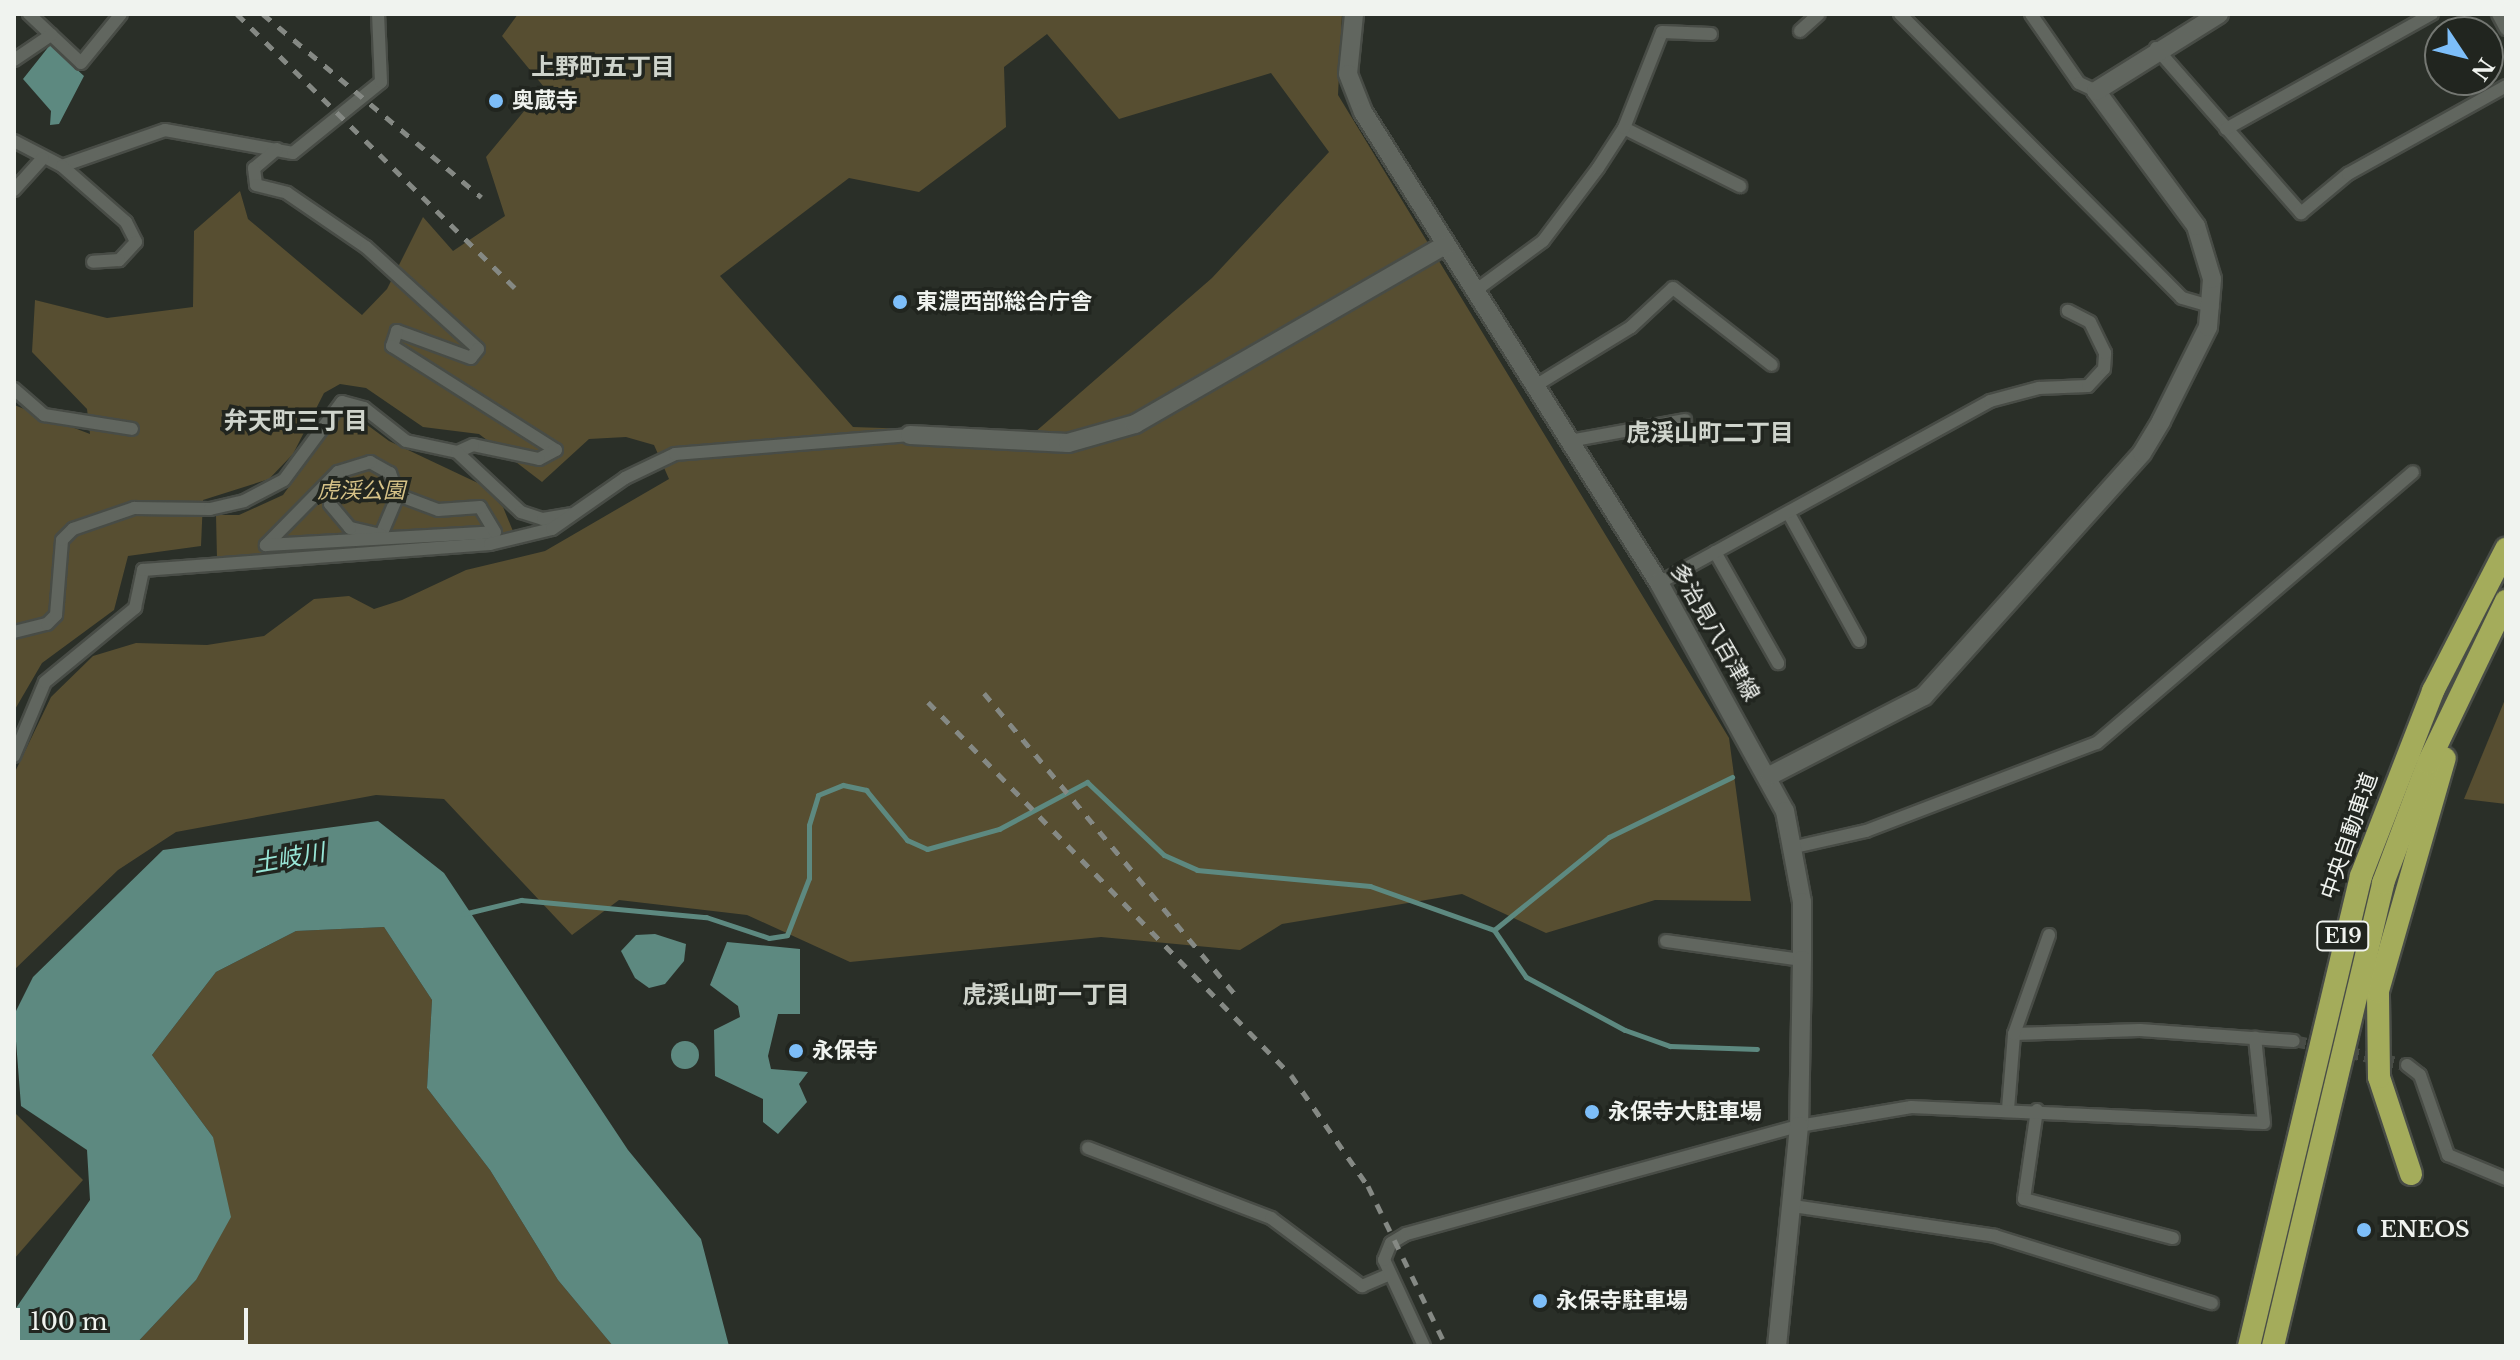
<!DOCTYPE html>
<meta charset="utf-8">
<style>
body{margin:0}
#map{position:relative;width:2520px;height:1360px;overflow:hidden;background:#2a2f28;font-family:"Libre Baskerville","Noto Sans JP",serif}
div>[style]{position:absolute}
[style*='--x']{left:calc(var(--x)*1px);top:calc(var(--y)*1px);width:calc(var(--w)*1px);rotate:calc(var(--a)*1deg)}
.green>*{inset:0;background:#574e31}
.water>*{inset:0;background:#5d8980}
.round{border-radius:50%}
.stream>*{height:5px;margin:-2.5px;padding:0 2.5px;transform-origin:2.5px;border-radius:2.5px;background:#5d8980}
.street-tunnel>*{height:12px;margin-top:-6px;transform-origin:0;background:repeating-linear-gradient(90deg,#484c46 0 12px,transparent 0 18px)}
.roads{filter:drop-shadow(2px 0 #484c46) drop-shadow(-2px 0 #484c46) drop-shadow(0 2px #484c46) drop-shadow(0 -2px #484c46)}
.street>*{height:12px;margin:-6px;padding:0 6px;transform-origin:6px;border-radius:6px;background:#61665f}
.secondary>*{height:18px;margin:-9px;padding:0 9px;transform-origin:9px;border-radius:9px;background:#61665f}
.highway>*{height:22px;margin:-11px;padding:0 11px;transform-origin:11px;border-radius:11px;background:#a4ac5b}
.rail>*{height:5px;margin-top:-2.5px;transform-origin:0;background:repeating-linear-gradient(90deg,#858984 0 10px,transparent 0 20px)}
.dots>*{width:22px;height:22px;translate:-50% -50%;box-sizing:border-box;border:4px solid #21251f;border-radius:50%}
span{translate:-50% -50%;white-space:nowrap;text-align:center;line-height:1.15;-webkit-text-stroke:7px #21251f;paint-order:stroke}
.shield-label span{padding:2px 6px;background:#21251f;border:2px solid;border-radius:6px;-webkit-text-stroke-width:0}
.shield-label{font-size:20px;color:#f0f3ef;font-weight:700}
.poi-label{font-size:22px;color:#f0f3ef;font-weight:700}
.left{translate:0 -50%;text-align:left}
.park-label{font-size:22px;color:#d6c287;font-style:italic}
.street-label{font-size:22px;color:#f0f3ef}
.neighbourhood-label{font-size:24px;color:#cfd4cc;font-weight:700}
.water-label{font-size:24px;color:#98e6d7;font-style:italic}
.frame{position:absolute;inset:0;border:16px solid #f0f3ef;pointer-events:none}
.north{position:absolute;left:2424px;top:16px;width:80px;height:80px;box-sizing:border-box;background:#21251f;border:2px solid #747772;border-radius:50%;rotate:125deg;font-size:22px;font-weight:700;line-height:32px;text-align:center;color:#f0f3ef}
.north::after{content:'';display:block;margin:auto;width:28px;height:36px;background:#7dbef9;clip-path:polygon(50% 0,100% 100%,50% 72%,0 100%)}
.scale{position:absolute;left:16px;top:1308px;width:232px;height:36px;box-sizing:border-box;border:4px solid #f0f3ef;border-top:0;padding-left:10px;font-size:24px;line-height:28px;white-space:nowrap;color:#f0f3ef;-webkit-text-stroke:6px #21251f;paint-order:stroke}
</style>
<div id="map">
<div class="green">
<div style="clip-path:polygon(evenodd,518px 14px,1342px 14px,1338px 95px,1729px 738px,1751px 901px,1655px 900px,1546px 933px,1462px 894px,1282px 924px,1240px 950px,1101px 937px,850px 962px,747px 915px,619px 900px,572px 935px,444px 799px,376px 795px,176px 832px,118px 870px,14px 970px,14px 774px,51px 697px,93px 656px,136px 643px,207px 645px,264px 636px,314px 599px,349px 596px,374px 609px,402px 600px,466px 570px,545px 551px,669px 479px,654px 445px,626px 437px,589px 439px,542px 482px,479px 434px,423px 427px,366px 388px,340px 384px,324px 393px,293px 454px,269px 479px,203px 500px,201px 546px,128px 556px,114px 610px,42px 663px,14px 711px,14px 405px,90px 434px,87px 409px,32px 352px,35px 300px,107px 318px,193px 307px,194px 231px,240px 191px,248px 219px,362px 315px,387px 289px,423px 217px,453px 251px,505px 216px,486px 157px,544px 87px,502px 36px,518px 14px,1047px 34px,1119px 119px,1271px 73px,1329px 152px,1212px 278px,1034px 433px,853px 427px,720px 276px,849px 178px,919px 192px,1006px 127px,1004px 67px,1047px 34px)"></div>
<div style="clip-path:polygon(351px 413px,389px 441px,480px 484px,503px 507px,515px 536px,217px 559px,216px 515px,239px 515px,283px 495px,342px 414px)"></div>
<div style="clip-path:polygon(2506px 697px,2506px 804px,2464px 799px)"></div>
<div style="clip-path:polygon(384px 927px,432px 1000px,427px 1088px,490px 1170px,558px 1280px,613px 1346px,134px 1346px,196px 1280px,213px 1137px,152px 1055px,216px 972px,296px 931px)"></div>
<div style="clip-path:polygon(14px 1112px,83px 1180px,14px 1259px)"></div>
</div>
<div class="water">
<div style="clip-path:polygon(50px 45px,84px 76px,59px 124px,50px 125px,51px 111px,23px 79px)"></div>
<div style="clip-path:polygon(378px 821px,444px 873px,628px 1150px,701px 1239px,729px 1346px,613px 1346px,558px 1280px,490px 1170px,427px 1088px,432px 1000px,384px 927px,296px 931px,216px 972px,152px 1055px,213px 1137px,231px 1217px,196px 1280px,134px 1346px,14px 1346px,14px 1311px,90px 1200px,87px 1150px,21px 1106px,14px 1015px,33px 977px,163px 850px)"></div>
<div style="clip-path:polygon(655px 934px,686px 944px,684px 961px,665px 984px,649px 988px,635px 978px,621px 951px,636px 935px)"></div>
<div style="clip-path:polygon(727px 942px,800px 949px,800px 1014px,778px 1014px,768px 1056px,771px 1069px,808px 1072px,799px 1084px,807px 1102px,778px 1134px,763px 1122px,763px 1099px,715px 1076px,714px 1030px,740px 1017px,738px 1006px,710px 985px)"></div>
<div class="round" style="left:671px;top:1041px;width:28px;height:28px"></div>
</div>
<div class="stream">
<div style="--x:463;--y:914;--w:60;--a:-13.6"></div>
<div style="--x:521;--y:900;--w:186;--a:5.3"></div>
<div style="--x:706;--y:917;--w:66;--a:18.4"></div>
<div style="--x:769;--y:938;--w:18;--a:-9"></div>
<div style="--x:787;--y:935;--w:61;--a:-68.9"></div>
<div style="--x:809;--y:878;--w:53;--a:-90"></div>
<div style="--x:809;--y:825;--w:31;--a:-73"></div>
<div style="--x:818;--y:795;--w:27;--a:-22"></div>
<div style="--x:843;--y:785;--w:24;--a:12"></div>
<div style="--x:866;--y:790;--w:65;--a:50.6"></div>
<div style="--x:907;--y:840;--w:22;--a:24"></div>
<div style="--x:927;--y:849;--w:75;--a:-15.5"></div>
<div style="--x:999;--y:829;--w:100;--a:-28.1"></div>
<div style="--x:1087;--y:782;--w:106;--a:43.5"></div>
<div style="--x:1164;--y:855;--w:36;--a:24"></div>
<div style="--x:1197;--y:870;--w:174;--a:5.3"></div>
<div style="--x:1370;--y:886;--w:132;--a:19.5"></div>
<div style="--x:1494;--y:930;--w:57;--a:55.8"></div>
<div style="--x:1526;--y:977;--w:112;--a:28.2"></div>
<div style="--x:1625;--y:1030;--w:48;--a:19.6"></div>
<div style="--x:1670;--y:1046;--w:87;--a:2"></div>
<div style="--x:1494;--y:930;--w:148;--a:-39"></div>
<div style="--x:1609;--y:837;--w:137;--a:-26"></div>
</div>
<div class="street-tunnel">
<div style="--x:2294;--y:1041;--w:116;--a:12"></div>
</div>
<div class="roads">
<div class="street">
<div style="--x:29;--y:14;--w:71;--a:43.3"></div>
<div style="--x:81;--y:63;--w:63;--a:-50.8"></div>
<div style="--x:1900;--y:14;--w:400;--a:45.2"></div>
<div style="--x:2182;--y:298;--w:32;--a:16"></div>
<div style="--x:2031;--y:14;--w:84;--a:55.2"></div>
<div style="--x:2079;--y:83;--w:19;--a:25"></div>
<div style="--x:2498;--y:14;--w:17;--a:62"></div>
<div style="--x:1800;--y:31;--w:25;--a:-42"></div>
<div style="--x:2156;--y:48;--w:220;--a:48.7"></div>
<div style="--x:2301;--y:213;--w:61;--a:-39.7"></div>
<div style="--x:2348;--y:174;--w:181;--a:-29.1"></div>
<div style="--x:14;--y:60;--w:45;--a:-34"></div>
<div style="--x:1624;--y:128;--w:130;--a:26.6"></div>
<div style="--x:2226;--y:129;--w:236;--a:-29.2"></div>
<div style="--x:14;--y:141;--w:54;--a:27.5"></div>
<div style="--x:62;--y:166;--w:109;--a:-19.3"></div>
<div style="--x:165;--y:130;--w:130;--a:10.2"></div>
<div style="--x:293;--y:153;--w:113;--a:-38.9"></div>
<div style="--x:381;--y:82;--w:68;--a:-92.5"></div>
<div style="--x:277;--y:149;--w:30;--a:140"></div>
<div style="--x:254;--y:168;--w:17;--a:83"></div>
<div style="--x:256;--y:185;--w:32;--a:14"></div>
<div style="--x:287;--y:193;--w:96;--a:34.4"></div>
<div style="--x:366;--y:247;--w:151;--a:42.3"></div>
<div style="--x:478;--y:349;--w:11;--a:128"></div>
<div style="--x:471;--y:358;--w:79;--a:-160"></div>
<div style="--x:397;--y:331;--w:16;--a:108"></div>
<div style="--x:392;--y:346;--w:194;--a:32.4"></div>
<div style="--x:556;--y:450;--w:19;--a:152"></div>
<div style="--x:539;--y:459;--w:67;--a:-168"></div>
<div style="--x:473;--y:445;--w:17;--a:156"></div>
<div style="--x:62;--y:166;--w:85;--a:41.2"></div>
<div style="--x:126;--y:222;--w:22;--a:63"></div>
<div style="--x:136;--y:242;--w:25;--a:133"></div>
<div style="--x:119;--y:260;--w:26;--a:176"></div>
<div style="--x:14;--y:190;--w:43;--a:-47.8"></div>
<div style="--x:1475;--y:291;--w:84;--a:-36.3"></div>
<div style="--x:1543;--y:241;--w:91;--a:-53"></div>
<div style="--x:1598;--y:168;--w:48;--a:-57"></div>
<div style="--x:1624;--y:128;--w:103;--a:-68.4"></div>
<div style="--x:1662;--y:32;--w:49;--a:2.3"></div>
<div style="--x:1535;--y:386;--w:113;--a:-31.6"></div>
<div style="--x:1631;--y:327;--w:57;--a:-42.9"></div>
<div style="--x:1673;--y:288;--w:125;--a:37.9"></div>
<div style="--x:14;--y:389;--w:40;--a:41"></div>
<div style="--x:44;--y:415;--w:89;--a:9"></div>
<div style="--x:1569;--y:441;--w:118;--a:-10.3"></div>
<div style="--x:370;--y:462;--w:23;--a:29"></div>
<div style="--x:390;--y:473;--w:23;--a:70"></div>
<div style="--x:398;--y:495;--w:43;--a:113"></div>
<div style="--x:381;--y:535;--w:32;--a:-167"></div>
<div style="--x:350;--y:528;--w:31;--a:-130"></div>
<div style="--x:330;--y:504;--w:33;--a:-76"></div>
<div style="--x:338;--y:472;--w:34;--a:-17"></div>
<div style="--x:338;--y:472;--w:103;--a:134.6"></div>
<div style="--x:266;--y:545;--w:229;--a:-3.2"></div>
<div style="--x:495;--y:532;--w:29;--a:-121"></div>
<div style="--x:480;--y:507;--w:42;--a:175.9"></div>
<div style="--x:438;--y:510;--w:43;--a:-159.4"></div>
<div style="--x:1789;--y:514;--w:145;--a:61.1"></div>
<div style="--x:1715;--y:552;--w:128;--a:60.4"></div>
<div style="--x:1659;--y:583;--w:378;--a:-28.8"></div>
<div style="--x:1990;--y:401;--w:51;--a:-14.9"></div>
<div style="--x:2039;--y:388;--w:49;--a:-2.3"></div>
<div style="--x:2088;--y:386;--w:23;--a:-47"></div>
<div style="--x:2104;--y:369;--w:16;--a:-86"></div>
<div style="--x:2105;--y:353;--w:34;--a:-116"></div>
<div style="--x:2090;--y:322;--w:25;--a:-153"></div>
<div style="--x:14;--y:632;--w:34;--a:-14"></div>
<div style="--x:47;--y:624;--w:13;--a:-45"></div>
<div style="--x:56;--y:615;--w:75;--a:-85.4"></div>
<div style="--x:62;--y:540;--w:16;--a:-45"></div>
<div style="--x:73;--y:529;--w:65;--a:-19"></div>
<div style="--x:134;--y:508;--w:76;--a:0.8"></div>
<div style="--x:210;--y:509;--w:35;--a:-13"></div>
<div style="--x:244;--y:501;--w:45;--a:-27.7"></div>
<div style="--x:284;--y:480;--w:97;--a:-53.4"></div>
<div style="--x:342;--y:402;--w:23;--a:15"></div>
<div style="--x:364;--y:408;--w:53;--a:38.2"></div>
<div style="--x:406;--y:441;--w:52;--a:12.2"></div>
<div style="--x:457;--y:452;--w:88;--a:43.2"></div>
<div style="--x:521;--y:512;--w:23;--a:18"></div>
<div style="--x:543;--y:519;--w:27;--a:-10"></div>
<div style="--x:14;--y:756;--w:80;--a:-67.3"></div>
<div style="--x:45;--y:682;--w:117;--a:-39.4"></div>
<div style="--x:135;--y:608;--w:39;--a:-78"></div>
<div style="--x:143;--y:570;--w:348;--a:-4.3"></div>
<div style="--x:490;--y:544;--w:64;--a:-13.6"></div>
<div style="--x:552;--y:529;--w:89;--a:-34.9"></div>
<div style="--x:625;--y:478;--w:55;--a:-25.6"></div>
<div style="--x:675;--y:454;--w:236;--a:-4.6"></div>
<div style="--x:1795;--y:847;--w:73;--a:-12.7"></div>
<div style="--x:1866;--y:831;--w:247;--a:-20.9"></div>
<div style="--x:2097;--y:743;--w:416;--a:-40.6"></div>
<div style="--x:1666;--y:941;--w:137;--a:8"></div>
<div style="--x:2014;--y:1034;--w:126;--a:-1.8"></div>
<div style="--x:2140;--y:1030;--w:154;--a:4.1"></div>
<div style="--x:2407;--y:1065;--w:16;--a:38"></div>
<div style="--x:2420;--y:1075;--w:85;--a:70.7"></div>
<div style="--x:2448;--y:1155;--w:63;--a:22.5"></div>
<div style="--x:2008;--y:1109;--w:75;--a:-85.4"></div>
<div style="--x:2014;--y:1034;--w:105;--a:-70.5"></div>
<div style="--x:2037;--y:1110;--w:90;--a:98.3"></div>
<div style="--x:2024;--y:1199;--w:154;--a:14.7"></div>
<div style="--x:1088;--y:1148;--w:196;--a:20.9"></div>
<div style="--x:1271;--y:1218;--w:114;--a:36.8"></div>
<div style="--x:1362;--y:1286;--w:28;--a:-23"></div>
<div style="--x:1793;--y:1206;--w:204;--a:8.4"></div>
<div style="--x:1995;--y:1236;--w:227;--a:17.2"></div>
<div style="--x:1424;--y:1346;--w:95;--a:-114.9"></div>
<div style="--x:1384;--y:1260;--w:18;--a:-68"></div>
<div style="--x:1391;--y:1243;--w:17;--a:-31"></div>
<div style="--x:1406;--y:1234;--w:408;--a:-15.4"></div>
<div style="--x:1799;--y:1126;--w:114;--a:-9.6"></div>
<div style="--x:1911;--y:1107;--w:353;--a:2.6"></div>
<div style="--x:2264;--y:1123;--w:86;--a:-96"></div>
</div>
<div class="secondary">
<div style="--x:1354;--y:14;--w:60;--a:95.7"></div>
<div style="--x:1348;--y:74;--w:41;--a:68.5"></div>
<div style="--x:1363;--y:112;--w:556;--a:57.85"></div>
<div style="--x:1659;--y:583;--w:260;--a:61.1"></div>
<div style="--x:1785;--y:811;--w:93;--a:79.4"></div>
<div style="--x:1802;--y:902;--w:58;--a:90"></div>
<div style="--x:1802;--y:960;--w:166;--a:91"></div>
<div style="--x:1799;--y:1126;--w:221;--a:95.7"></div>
<div style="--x:910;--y:435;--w:158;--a:2.9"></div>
<div style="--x:1068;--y:443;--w:70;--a:-15.8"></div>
<div style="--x:1135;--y:424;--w:358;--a:-30"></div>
<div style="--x:1771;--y:775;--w:172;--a:-27.3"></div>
<div style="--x:1924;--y:696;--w:326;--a:-48.1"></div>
<div style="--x:2142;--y:453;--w:37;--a:-59"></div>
<div style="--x:2161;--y:421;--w:105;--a:-63.4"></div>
<div style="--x:2208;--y:327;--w:48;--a:-85.2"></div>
<div style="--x:2212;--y:279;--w:55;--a:-106.8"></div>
<div style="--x:2196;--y:226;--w:168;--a:-126.5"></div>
<div style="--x:2096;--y:91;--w:145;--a:-32"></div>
</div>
<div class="highway">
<div style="--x:2411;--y:1174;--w:102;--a:-108.3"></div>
<div style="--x:2379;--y:1077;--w:86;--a:-90.7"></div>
<div style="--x:2378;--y:991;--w:242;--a:-74"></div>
<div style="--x:2249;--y:1346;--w:483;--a:-76.6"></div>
<div style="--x:2361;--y:876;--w:199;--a:-68.7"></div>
<div style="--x:2433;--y:691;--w:160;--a:-62.8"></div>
<div style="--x:2273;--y:1346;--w:476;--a:-76.6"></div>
<div style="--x:2383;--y:883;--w:128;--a:-69.4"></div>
<div style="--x:2428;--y:763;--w:180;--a:-64.3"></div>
</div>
</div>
<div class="rail">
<div style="--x:237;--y:14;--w:390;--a:44.6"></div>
<div style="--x:263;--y:14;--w:285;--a:40"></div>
<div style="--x:984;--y:693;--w:396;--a:50.2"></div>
<div style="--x:928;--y:702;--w:520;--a:45.78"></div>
<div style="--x:1291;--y:1075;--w:135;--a:55.3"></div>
<div style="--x:1368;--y:1186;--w:178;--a:64"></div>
</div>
<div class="dots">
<div style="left:496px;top:101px;background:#7dbef9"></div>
<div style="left:900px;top:302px;background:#7dbef9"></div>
<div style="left:796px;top:1051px;background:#7dbef9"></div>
<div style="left:1592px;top:1112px;background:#7dbef9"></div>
<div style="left:2364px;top:1230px;background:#7dbef9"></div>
<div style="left:1540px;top:1301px;background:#7dbef9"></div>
</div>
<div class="shield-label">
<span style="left:2343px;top:936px">E19</span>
</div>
<div class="poi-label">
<span class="left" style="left:512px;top:101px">奥蔵寺</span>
<span class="left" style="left:916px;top:302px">東濃西部総合庁舎</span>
<span class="left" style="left:812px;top:1051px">永保寺</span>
<span class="left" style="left:1608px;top:1112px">永保寺大駐車場</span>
<span class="left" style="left:2380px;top:1230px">ENEOS</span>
<span class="left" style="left:1556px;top:1301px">永保寺駐車場</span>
</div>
<div class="park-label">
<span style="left:361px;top:491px">虎渓公園</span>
</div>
<div class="street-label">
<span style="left:1715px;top:632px;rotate:60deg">多治見八百津線</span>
<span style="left:2349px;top:836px;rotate:-71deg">中央自動車道</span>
</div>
<div class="neighbourhood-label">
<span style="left:603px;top:67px">上野町五丁目</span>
<span style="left:296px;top:421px">弁天町三丁目</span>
<span style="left:1710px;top:433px">虎渓山町二丁目</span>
<span style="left:1046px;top:995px">虎渓山町一丁目</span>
</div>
<div class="water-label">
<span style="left:289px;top:858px;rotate:-10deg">土岐川</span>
</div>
<div class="frame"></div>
<div class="north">N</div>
<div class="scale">100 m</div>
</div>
